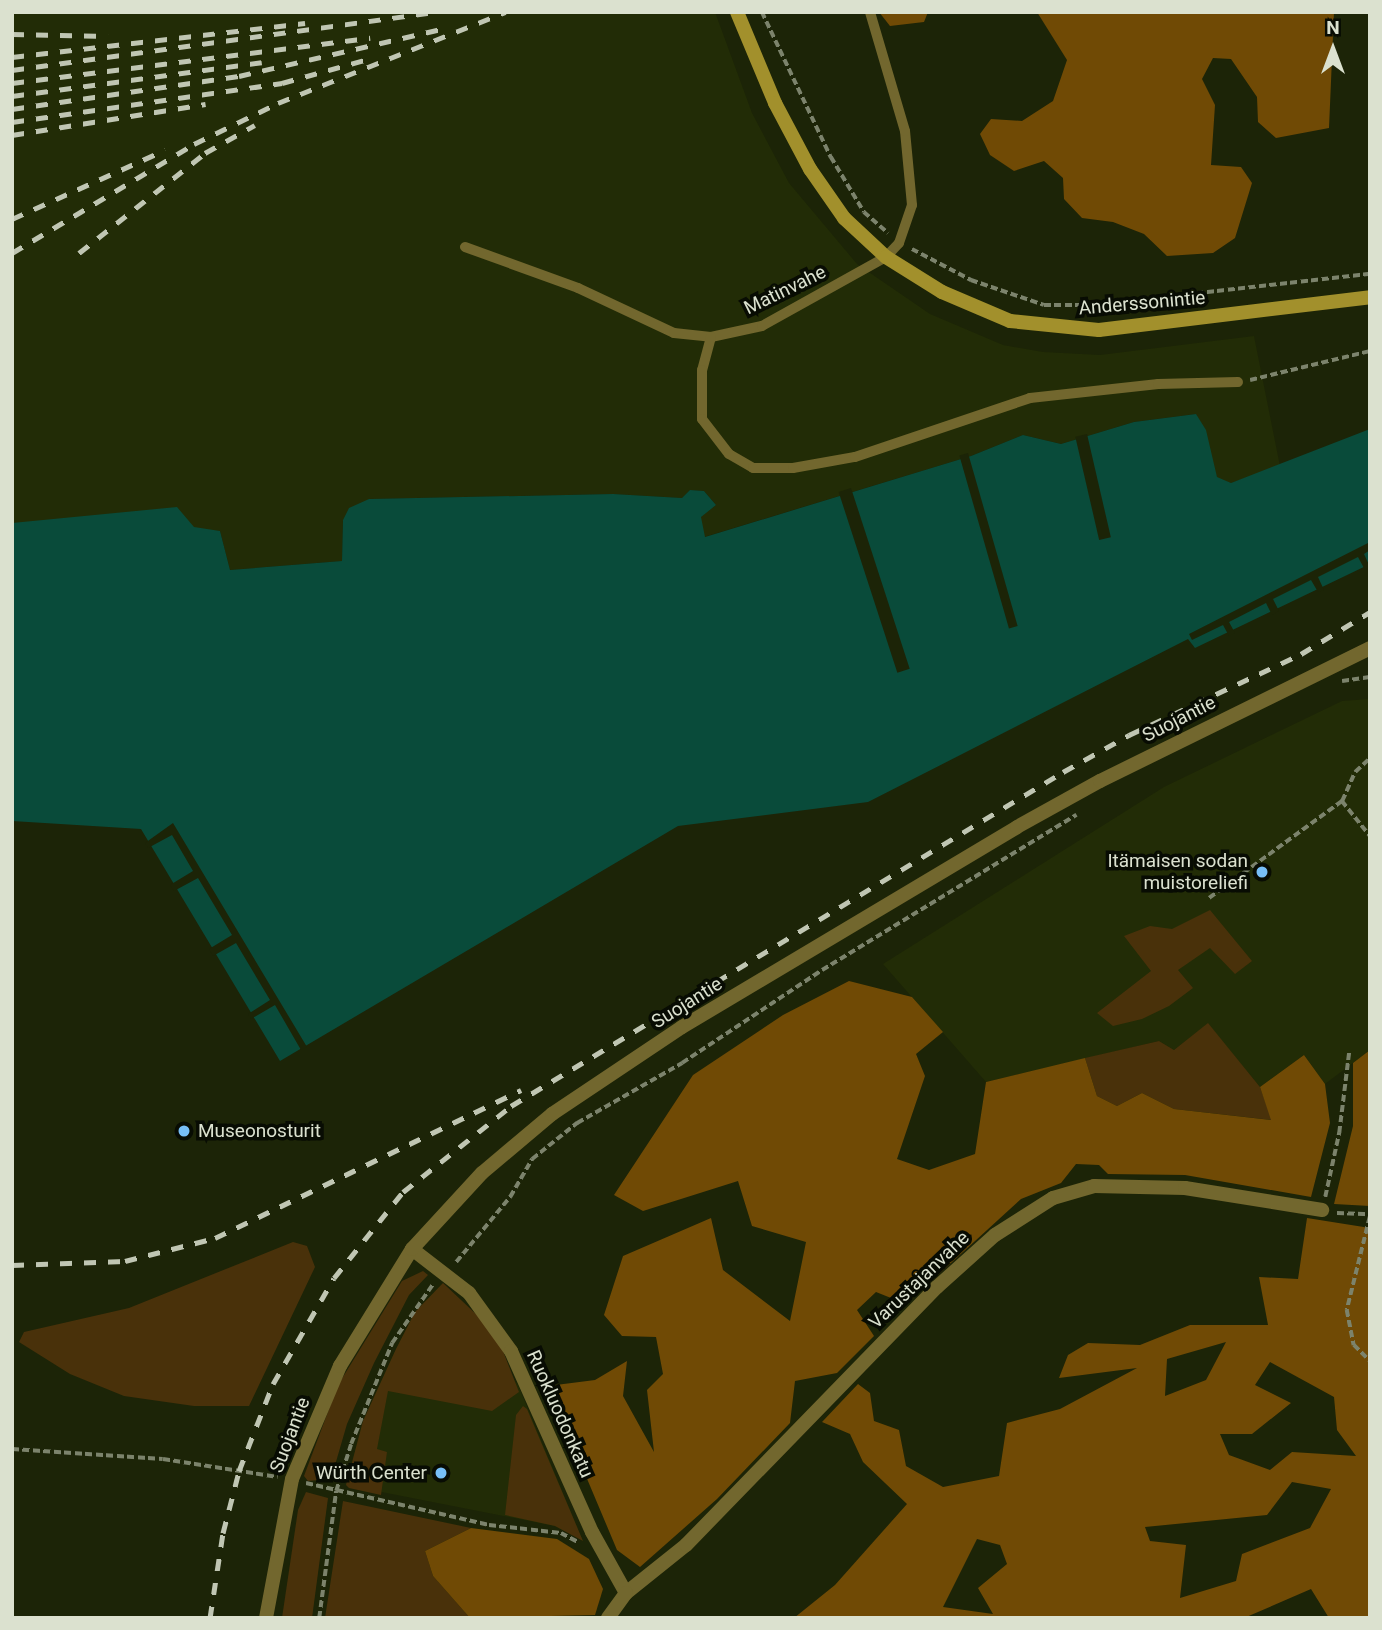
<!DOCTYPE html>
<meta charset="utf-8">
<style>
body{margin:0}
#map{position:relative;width:1382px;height:1630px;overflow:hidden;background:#1c2407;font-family:Roboto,sans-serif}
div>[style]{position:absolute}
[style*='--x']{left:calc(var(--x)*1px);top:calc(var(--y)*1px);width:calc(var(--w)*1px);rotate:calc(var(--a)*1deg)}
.built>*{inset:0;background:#222c06}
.green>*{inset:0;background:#49310a}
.forest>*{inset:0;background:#704a05}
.water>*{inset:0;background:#094b3a}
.pier>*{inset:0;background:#1c2407;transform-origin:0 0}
.path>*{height:3.5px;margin-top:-1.75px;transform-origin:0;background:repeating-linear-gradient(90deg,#7c836c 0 7px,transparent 0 10.5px)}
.service>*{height:10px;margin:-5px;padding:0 5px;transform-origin:5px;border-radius:5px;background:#72672e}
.minor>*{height:14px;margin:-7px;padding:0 7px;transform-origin:7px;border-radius:7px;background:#72672e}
.tertiary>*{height:14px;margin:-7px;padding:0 7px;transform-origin:7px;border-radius:7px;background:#72672e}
.secondary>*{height:14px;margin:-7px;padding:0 7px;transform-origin:7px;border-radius:7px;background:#a2902c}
.rail>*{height:5px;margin-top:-2.5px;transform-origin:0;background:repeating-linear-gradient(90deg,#c0c6b3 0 12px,transparent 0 24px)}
.dots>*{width:19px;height:19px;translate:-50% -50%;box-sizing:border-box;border:4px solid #080c03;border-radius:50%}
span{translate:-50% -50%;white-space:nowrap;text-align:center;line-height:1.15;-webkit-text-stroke:7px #080c03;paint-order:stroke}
.street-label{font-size:19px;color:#dbe1cf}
.poi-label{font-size:19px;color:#dbe1cf}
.right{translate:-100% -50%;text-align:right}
.left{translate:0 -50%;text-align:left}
.frame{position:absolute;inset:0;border:14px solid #dbe1cf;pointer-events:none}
.north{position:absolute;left:1298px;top:14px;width:70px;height:70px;-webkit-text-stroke:5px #080c03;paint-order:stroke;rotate:0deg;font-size:19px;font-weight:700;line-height:28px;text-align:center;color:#dbe1cf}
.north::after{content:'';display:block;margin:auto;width:24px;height:32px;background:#dbe1cf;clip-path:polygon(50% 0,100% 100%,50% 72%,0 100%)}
</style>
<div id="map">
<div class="built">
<div style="clip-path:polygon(12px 12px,715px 12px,752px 113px,789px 183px,857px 264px,930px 314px,1003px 345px,1043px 352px,1100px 355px,1254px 336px,1280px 466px,1231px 483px,1217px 478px,1196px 414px,1134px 422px,1061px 444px,1023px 435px,971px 456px,704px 537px,700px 517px,716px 505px,704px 491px,690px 490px,682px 498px,613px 494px,369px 499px,343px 520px,342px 561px,230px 570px,220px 531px,12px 523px)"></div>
<div style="clip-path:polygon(1370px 699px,1370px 1050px,1325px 1084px,1304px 1055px,1260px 1087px,1208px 1024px,1174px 1050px,1159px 1041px,986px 1082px,883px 964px,1164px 787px,1342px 701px)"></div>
<div style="clip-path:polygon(443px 1283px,518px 1385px,583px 1541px,555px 1526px,346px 1485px,363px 1421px,396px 1349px,415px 1312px)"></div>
</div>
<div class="green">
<div style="clip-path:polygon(1210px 910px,1252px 961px,1235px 974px,1210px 948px,1178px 970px,1193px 988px,1169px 1006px,1142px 1019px,1113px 1026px,1097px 1013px,1151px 971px,1124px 936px,1150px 926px,1172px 929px)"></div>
<div style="clip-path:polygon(1208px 1023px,1260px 1087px,1272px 1120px,1174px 1109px,1142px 1093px,1117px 1106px,1097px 1096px,1085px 1058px,1159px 1041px,1174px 1050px)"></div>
<div style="clip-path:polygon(293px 1242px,307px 1246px,315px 1267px,249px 1406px,194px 1406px,124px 1396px,70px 1374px,19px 1342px,24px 1332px,129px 1308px)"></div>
<div style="clip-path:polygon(423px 1271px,428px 1275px,409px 1295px,374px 1363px,347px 1424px,331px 1479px,308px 1481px,304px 1476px,338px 1385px,402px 1281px)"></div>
<div style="clip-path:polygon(443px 1283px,496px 1333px,519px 1392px,492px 1411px,388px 1391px,377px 1449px,387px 1452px,381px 1495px,349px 1488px,346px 1485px,363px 1421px,396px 1349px,415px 1312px)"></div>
<div style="clip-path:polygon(523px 1406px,527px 1409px,583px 1541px,555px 1526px,505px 1515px,516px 1415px)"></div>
<div style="clip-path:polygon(306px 1492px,328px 1498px,312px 1618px,282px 1618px,298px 1510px)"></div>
<div style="clip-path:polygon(343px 1501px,471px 1528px,425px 1551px,433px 1576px,470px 1618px,325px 1618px)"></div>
</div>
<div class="forest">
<div style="clip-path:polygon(879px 12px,928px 12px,924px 22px,890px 26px)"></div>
<div style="clip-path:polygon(1037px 12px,1334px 12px,1329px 128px,1276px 138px,1258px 122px,1257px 97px,1231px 59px,1213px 58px,1202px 79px,1215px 105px,1211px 165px,1241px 167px,1252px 183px,1235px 238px,1213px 253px,1167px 256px,1144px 234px,1113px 222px,1082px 218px,1064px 199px,1063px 178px,1044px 161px,1014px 171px,990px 155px,980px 134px,991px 119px,1022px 121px,1053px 101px,1067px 60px)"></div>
<div style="clip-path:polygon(849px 981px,912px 997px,943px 1032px,916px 1054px,925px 1076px,897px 1159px,929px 1170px,975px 1154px,986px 1082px,1085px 1058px,1097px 1096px,1117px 1106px,1142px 1093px,1174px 1109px,1271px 1120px,1260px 1087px,1304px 1055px,1325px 1084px,1330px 1123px,1311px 1197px,1185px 1175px,1108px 1174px,1099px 1165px,1076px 1164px,1061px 1183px,1021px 1199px,906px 1304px,876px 1292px,857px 1310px,874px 1336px,837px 1373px,795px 1381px,790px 1423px,717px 1499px,640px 1567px,617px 1550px,548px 1386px,595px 1380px,627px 1361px,623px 1396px,654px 1452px,647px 1390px,663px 1374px,656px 1337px,622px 1336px,604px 1315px,623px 1256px,711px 1218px,723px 1270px,790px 1321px,806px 1242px,752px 1226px,738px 1181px,643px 1211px,614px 1195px,693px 1075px,783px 1015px)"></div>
<div style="clip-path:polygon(1370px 1050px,1370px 1206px,1334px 1204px,1353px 1126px,1353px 1063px)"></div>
<div style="clip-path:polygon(evenodd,1307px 1218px,1370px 1228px,1370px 1618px,1329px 1618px,1311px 1589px,1244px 1618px,794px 1618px,835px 1585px,907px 1504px,863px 1462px,850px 1434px,822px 1422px,858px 1384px,870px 1393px,874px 1421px,899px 1430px,906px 1466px,943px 1487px,999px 1476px,1007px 1423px,1060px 1409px,1137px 1368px,1059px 1378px,1068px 1355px,1088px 1343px,1140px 1345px,1190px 1325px,1268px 1325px,1259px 1277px,1298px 1279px,1307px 1218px,1226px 1342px,1206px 1380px,1165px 1396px,1167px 1359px,1226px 1342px,1307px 1218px,1270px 1362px,1334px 1397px,1337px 1430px,1356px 1456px,1292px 1452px,1270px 1470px,1229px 1455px,1220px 1434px,1252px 1434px,1291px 1403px,1255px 1385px,1270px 1362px,1307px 1218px,1292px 1482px,1331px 1489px,1310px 1528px,1242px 1554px,1236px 1581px,1180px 1598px,1186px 1545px,1150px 1541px,1145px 1527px,1267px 1515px,1292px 1482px,1307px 1218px,977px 1539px,1000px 1545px,1007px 1564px,978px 1588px,993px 1614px,943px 1607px,977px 1539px)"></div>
<div style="clip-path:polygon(471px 1528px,557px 1539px,589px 1559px,603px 1589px,595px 1615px,470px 1618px,433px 1576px,425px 1551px)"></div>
</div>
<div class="water">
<div style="clip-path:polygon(1196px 414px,1206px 430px,1217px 477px,1231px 483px,1370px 429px,1370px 564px,1195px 648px,1188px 639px,868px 802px,678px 826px,280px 1061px,141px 829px,12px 821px,12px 523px,177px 507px,194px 527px,220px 531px,230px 570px,342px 561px,343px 520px,349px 508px,369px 499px,613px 494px,682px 498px,690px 490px,704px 491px,716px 505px,701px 517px,705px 537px,971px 456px,1023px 435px,1061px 444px,1134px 422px)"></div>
</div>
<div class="pier">
<div style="left:1087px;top:434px;width:106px;height:12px;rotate:77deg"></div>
<div style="left:968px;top:453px;width:180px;height:9px;rotate:74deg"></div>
<div style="left:851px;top:488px;width:190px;height:13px;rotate:72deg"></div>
<div style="clip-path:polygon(1370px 542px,1370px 550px,1364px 554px,1370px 567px,1365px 570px,1358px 557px,1318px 577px,1324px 590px,1318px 592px,1311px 580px,1273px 599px,1279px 611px,1272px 615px,1266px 603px,1229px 622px,1235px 633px,1229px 636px,1223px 625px,1192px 640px,1189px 634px)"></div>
<div style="clip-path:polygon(173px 823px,307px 1047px,301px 1050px,275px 1005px,251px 1019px,248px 1014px,270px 1000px,236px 943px,213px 956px,209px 949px,232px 935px,198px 878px,174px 891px,170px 885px,193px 871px,172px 835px,148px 848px,145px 843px)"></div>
</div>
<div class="path">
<div style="--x:762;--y:12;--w:161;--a:64.6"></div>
<div style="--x:831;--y:157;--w:64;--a:59"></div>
<div style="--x:864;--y:212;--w:32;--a:41"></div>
<div style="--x:912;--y:249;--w:67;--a:27.7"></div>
<div style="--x:971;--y:280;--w:77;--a:18.9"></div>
<div style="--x:1044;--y:305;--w:48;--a:0"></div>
<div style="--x:1092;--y:305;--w:280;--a:-6.4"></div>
<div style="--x:1250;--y:380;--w:123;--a:-13.6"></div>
<div style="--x:1342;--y:681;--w:28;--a:-8"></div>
<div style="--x:1342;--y:801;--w:32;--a:-66"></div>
<div style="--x:1355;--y:772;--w:21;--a:-43"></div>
<div style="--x:1209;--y:898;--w:165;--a:-36.1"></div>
<div style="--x:1342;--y:801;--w:45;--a:51.3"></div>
<div style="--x:1325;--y:1197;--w:66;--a:-77.7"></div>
<div style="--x:1339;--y:1133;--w:83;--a:-83"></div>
<div style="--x:1337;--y:1213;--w:33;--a:2"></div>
<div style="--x:1370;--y:1217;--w:96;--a:103.9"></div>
<div style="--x:1347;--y:1310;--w:36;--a:79"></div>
<div style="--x:1354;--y:1345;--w:23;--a:45"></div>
<div style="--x:456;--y:1262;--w:85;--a:-50.3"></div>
<div style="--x:510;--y:1197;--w:44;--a:-59.9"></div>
<div style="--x:532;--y:1159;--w:58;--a:-38.7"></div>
<div style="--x:577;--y:1123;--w:121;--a:-29.7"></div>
<div style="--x:682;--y:1063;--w:168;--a:-33.6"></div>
<div style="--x:822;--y:970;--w:298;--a:-31.4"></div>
<div style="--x:12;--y:1449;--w:151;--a:3.8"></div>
<div style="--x:163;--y:1459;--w:116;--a:8.9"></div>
<div style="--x:306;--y:1483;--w:188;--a:12.9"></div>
<div style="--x:489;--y:1525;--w:72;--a:6.3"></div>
<div style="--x:561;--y:1533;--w:19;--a:28"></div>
<div style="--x:319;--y:1618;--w:128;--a:-82.4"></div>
<div style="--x:336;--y:1491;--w:49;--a:-72.3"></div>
<div style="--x:351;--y:1444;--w:109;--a:-67.9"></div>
<div style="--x:392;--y:1343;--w:72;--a:-55.2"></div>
</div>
<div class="service">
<div style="--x:465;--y:247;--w:120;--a:19.9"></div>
<div style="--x:578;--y:288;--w:106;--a:25.1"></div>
<div style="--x:674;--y:333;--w:37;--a:6"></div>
<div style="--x:711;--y:337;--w:52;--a:-12.2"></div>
<div style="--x:762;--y:326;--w:142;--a:-29.1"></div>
<div style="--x:886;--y:257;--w:19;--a:-47"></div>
<div style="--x:899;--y:243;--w:40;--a:-71.1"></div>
<div style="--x:912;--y:205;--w:74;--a:-95.4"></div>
<div style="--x:905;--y:131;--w:124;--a:-106.4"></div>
<div style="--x:711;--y:337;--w:34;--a:105"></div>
<div style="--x:702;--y:370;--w:49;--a:90"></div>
<div style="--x:702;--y:419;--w:44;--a:52.4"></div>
<div style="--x:729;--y:454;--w:28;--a:30"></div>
<div style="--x:753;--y:468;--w:40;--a:0"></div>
<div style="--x:793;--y:468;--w:63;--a:-10.1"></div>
<div style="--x:855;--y:457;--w:185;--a:-18.6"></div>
<div style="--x:1030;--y:398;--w:129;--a:-6.2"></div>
<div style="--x:1158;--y:384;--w:80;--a:-1.4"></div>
</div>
<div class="minor">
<div style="--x:626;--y:1593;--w:77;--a:-38.7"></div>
<div style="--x:686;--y:1545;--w:360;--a:-45.8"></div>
<div style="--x:937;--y:1287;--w:78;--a:-41.9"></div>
<div style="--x:995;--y:1235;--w:69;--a:-32.5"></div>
<div style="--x:1053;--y:1198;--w:43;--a:-16.3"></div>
<div style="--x:1094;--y:1186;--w:91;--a:1.3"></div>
<div style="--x:1185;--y:1188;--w:139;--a:9.1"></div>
</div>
<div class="tertiary">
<div style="--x:412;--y:1249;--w:72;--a:37.7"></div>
<div style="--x:469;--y:1293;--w:72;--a:54.1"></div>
<div style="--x:511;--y:1351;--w:198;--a:65.9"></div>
<div style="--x:592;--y:1532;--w:70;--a:60.9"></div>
<div style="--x:626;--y:1593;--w:31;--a:126"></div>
<div style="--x:266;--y:1618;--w:141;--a:-79.4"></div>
<div style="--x:292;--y:1479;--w:123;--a:-67"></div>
<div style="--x:340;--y:1366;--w:137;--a:-58.4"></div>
<div style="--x:412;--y:1249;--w:103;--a:-47.4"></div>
<div style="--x:482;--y:1173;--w:92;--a:-40.1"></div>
<div style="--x:552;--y:1114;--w:156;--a:-33.8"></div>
<div style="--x:682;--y:1027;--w:390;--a:-30.8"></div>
<div style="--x:1017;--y:827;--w:95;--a:-29"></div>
<div style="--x:1100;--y:781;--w:301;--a:-26.2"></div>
</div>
<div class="secondary">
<div style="--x:737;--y:12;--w:99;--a:67.3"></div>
<div style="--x:775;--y:103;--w:75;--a:62.1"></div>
<div style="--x:810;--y:169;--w:60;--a:55.2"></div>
<div style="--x:844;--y:218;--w:57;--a:42.9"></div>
<div style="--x:886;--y:257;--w:66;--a:32"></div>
<div style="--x:942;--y:292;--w:74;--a:23.1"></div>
<div style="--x:1010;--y:321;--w:89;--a:5.8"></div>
<div style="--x:1099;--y:330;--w:273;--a:-6.9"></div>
</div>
<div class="rail">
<div style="--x:12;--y:34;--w:96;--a:1.2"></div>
<div style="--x:12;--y:57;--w:295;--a:-6.6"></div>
<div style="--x:12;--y:70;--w:430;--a:-7.8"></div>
<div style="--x:12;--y:83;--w:361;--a:-7.2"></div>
<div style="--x:12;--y:96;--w:252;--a:-7.7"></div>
<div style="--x:12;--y:109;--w:229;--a:-8.3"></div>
<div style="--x:239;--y:76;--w:212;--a:-13.1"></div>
<div style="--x:12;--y:122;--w:273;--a:-8.2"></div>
<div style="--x:282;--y:83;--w:89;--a:-15.6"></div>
<div style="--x:12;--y:135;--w:196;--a:-9.1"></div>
<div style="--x:12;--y:219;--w:168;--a:-24.3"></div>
<div style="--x:12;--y:253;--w:212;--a:-30.9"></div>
<div style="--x:194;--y:144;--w:93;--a:-26"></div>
<div style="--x:278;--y:103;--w:245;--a:-21.8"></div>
<div style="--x:79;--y:253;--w:161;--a:-38.4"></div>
<div style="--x:205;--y:153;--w:57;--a:-29.2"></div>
<div style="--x:12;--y:1265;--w:113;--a:-2"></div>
<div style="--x:125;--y:1261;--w:93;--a:-14.3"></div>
<div style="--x:215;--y:1238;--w:340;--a:-25.8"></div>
<div style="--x:210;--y:1618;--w:86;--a:-81.3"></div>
<div style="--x:223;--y:1533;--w:64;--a:-75.5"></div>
<div style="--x:239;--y:1471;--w:93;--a:-68.7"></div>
<div style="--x:273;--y:1384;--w:122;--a:-60.1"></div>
<div style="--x:334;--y:1278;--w:110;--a:-51.3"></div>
<div style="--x:403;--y:1192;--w:138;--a:-38.5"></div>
<div style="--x:511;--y:1106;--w:645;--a:-31.18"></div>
<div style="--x:1063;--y:772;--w:76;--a:-29.3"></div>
<div style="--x:1129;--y:735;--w:190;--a:-25.2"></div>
<div style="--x:1301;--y:654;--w:81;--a:-31.3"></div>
</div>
<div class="dots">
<div style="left:1262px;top:872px;background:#77bff7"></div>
<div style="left:184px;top:1131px;background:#77bff7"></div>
<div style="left:441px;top:1473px;background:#77bff7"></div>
</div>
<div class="street-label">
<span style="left:785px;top:290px;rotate:-26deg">Matinvahe</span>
<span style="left:1142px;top:303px;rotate:-5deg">Anderssonintie</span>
<span style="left:1179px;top:719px;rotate:-27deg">Suojantie</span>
<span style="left:687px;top:1003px;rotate:-32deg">Suojantie</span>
<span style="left:919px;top:1280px;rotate:-44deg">Varustajanvahe</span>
<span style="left:560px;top:1414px;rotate:66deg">Ruokluodonkatu</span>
<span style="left:290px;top:1435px;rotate:-69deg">Suojantie</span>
</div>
<div class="poi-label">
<span class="right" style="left:1248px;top:872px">Itämaisen sodan<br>muistoreliefi</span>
<span class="left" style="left:198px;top:1131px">Museonosturit</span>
<span class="right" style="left:427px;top:1473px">Würth Center</span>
</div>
<div class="frame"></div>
<div class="north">N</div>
</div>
